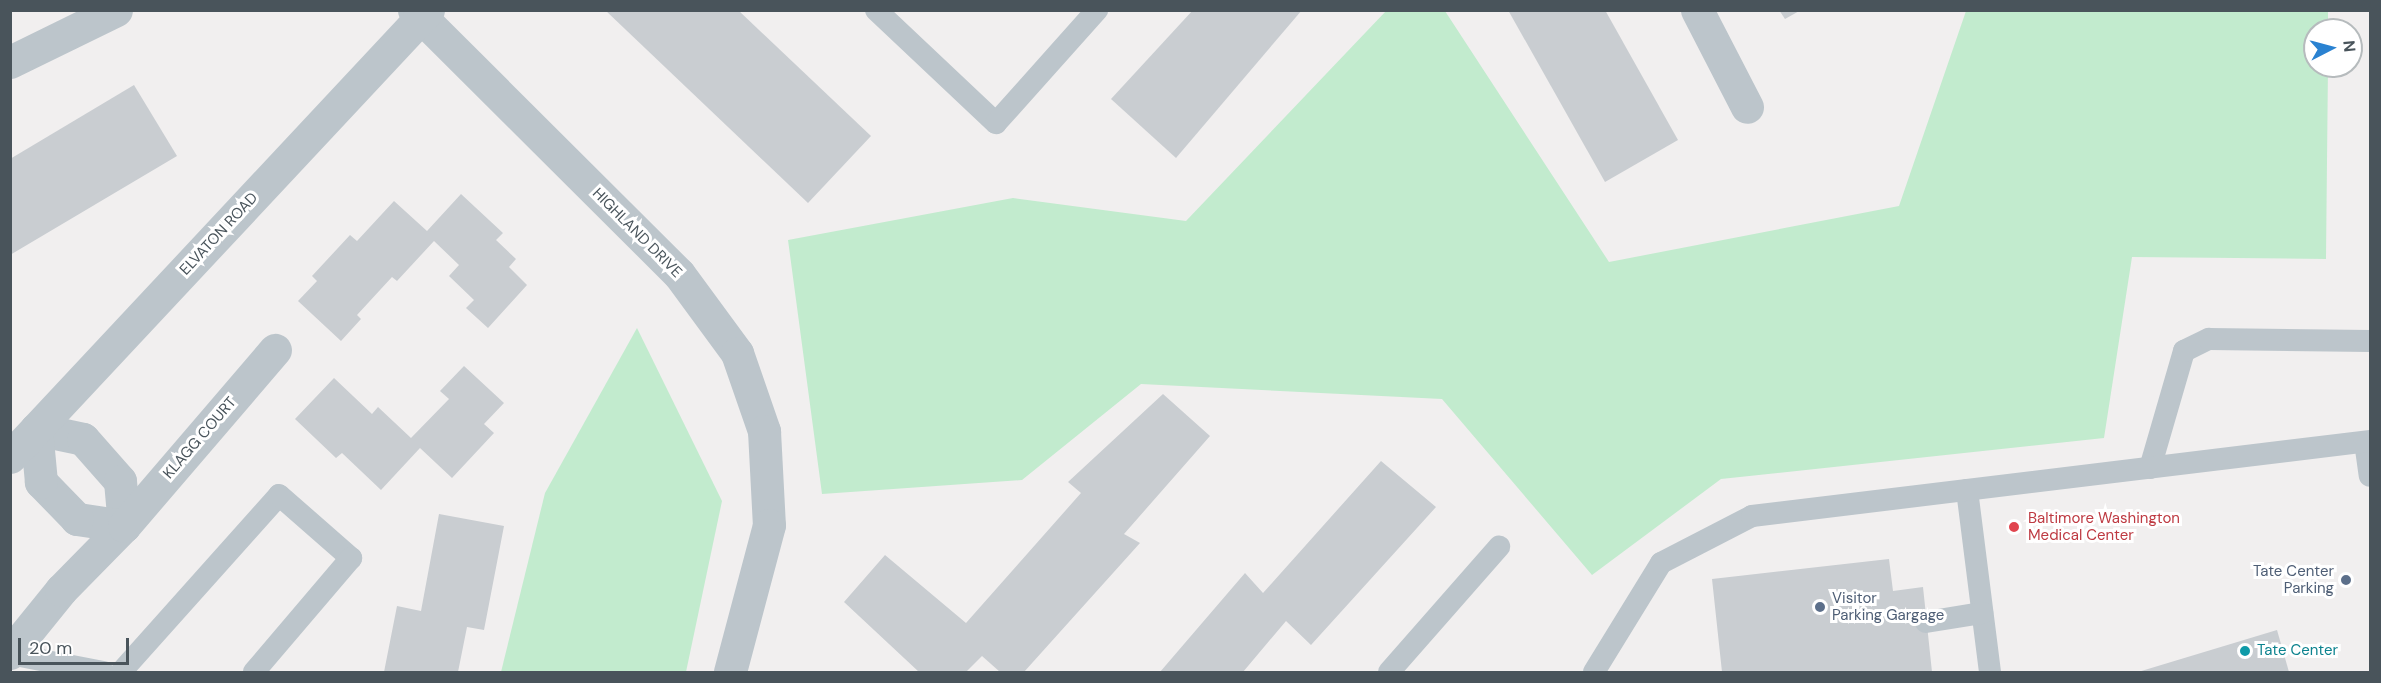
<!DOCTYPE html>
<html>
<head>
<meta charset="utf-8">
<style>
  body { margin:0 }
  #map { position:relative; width:2381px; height:683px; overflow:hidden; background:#f1efef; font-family:"DM Sans",sans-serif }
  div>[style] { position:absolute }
  .green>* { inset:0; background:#c2ebce }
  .building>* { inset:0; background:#c9cdd1 }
  .service>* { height:22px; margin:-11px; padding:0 11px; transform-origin:11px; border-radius:11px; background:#bcc5cb }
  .minor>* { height:33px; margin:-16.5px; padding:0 16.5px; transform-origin:16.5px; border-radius:16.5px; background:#bcc5cb }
  .tertiary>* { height:33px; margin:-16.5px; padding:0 16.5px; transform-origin:16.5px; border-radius:16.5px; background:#bcc5cb }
  .dots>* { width:16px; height:16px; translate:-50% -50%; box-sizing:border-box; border:3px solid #fff; border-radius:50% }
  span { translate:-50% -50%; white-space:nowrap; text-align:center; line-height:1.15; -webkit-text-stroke:6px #fff; paint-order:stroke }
  .street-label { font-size:15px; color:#49545b }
  .health-label { font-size:15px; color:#be3a42 }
  .left { translate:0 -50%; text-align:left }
  .service-label { font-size:15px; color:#4e5e75 }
  .right { translate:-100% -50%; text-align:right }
  .culture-label { font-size:15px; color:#0d838f }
  .frame { position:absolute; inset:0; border:12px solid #49545b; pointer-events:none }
  .north { position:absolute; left:2303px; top:18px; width:60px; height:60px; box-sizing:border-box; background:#fff; border:2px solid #b6bbbd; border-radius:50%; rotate:84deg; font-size:16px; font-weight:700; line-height:24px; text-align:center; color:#49545b }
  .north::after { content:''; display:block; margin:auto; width:21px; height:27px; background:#2a82d1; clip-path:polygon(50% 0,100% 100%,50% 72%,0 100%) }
  .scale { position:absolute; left:18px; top:638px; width:111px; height:27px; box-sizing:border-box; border:3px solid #49545b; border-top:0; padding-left:8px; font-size:18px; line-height:21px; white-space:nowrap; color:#49545b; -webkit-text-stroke:4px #fff; paint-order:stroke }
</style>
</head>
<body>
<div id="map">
  <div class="green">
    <i style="clip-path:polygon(1445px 11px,1609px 262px,1899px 206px,1966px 11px,2328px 11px,2328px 30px,2315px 30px,2315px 66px,2328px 66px,2326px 259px,2132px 257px,2104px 438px,1721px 479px,1592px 575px,1442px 399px,1141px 384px,1022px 480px,822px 494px,788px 240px,1013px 198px,1186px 221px,1386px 11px)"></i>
    <i style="clip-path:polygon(637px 328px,722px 501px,686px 672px,501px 672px,545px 493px)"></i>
  </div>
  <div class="building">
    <i style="clip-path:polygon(605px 10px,738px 10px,871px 136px,808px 203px)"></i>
    <i style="clip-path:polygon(1193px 10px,1302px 10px,1176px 158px,1111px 99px)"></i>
    <i style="clip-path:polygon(1508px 10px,1605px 10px,1678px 140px,1605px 182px)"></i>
    <i style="clip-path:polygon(1779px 10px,1801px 10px,1785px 19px)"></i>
    <i style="clip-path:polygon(134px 85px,177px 156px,10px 255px,10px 159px)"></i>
    <i style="clip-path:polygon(461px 194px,503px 233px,496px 240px,516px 259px,509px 267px,527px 285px,488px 328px,466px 308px,474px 300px,449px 276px,459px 265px,434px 241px,397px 281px,392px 277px,357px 315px,361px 319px,341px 341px,298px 301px,317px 281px,312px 276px,350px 235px,357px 241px,394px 201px,427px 231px)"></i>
    <i style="clip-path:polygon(464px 366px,504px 403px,484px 424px,494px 433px,452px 478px,420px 448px,381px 490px,342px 453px,336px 458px,295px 419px,334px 378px,372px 414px,378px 407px,411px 438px,449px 399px,440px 391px)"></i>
    <i style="clip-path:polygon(1163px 394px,1210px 436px,1124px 534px,1140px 543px,1024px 672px,1000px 672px,982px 656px,966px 672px,919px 672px,844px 602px,885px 555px,966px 623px,1081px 493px,1068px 482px)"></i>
    <i style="clip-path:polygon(1381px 461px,1436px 507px,1311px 645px,1286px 621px,1243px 672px,1160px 672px,1245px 573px,1263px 593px)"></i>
    <i style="clip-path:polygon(439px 514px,504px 526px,484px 630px,467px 627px,458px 672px,384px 672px,397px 606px,421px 611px)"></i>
    <i style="clip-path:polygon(1889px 559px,1893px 591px,1923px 587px,1932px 672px,1722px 672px,1712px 579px)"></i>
    <i style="clip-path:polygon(2277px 630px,2289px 672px,2138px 672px)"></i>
  </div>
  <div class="service">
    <i style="left:876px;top:10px;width:165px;rotate:43.3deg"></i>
    <i style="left:996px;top:123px;width:152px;rotate:-48.2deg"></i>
    <i style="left:2365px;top:442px;width:34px;rotate:82deg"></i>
    <i style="left:2150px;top:468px;width:122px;rotate:-73.8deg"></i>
    <i style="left:2184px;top:351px;width:28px;rotate:-26deg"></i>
    <i style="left:2209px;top:339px;width:161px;rotate:0.7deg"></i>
    <i style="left:1967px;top:490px;width:183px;rotate:82.8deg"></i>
    <i style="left:1926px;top:622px;width:57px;rotate:-9.1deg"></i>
    <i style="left:10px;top:654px;width:95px;rotate:11deg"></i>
    <i style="left:121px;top:672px;width:237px;rotate:-48.2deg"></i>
    <i style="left:279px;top:495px;width:96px;rotate:41.2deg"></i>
    <i style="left:351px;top:558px;width:150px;rotate:130.4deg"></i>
    <i style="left:1389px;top:672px;width:167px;rotate:-48.7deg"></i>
    <i style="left:1594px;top:672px;width:128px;rotate:-58.4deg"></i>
    <i style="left:1661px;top:563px;width:102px;rotate:-27.3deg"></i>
    <i style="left:1752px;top:516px;width:623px;rotate:-6.92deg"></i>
  </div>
  <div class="minor">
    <i style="left:414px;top:10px;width:374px;rotate:44.9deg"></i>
    <i style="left:679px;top:274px;width:98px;rotate:53.7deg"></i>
    <i style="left:737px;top:353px;width:83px;rotate:70.9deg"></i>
    <i style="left:764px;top:431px;width:94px;rotate:87deg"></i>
    <i style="left:769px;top:525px;width:152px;rotate:104.9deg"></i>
    <i style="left:1697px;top:10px;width:109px;rotate:62.7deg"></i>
    <i style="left:10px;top:62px;width:118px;rotate:-26.1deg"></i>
    <i style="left:36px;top:429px;width:48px;rotate:12deg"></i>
    <i style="left:83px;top:439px;width:56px;rotate:48.6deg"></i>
    <i style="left:120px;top:481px;width:45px;rotate:84.9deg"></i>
    <i style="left:124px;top:526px;width:48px;rotate:-171.5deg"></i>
    <i style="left:77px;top:519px;width:52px;rotate:-134.2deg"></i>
    <i style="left:41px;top:482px;width:53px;rotate:-95.4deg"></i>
    <i style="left:10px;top:653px;width:81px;rotate:-51deg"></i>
    <i style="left:61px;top:590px;width:90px;rotate:-45.5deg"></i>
    <i style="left:124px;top:526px;width:232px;rotate:-49.4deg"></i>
  </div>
  <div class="tertiary">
    <i style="left:10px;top:457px;width:612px;rotate:-46.92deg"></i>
  </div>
  <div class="dots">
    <i style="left:2014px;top:527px;background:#e0444e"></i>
    <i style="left:2346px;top:580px;background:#5c6f8a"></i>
    <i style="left:1820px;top:607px;background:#5c6f8a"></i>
    <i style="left:2245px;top:651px;background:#0f9aa8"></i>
  </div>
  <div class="street-label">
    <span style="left:637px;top:233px;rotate:45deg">HIGHLAND DRIVE</span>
    <span style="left:219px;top:234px;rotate:-47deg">ELVATON ROAD</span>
    <span style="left:200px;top:438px;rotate:-49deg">KLAGG COURT</span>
  </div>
  <div class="health-label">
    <span class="left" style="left:2028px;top:527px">Baltimore Washington<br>Medical Center</span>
  </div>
  <div class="service-label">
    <span class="right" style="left:2334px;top:580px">Tate Center<br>Parking</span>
    <span class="left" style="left:1832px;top:607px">Visitor<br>Parking Gargage</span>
  </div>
  <div class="culture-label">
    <span class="left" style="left:2257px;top:651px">Tate Center</span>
  </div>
  <div class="frame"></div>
  <div class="north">N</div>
  <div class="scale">20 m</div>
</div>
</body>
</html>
